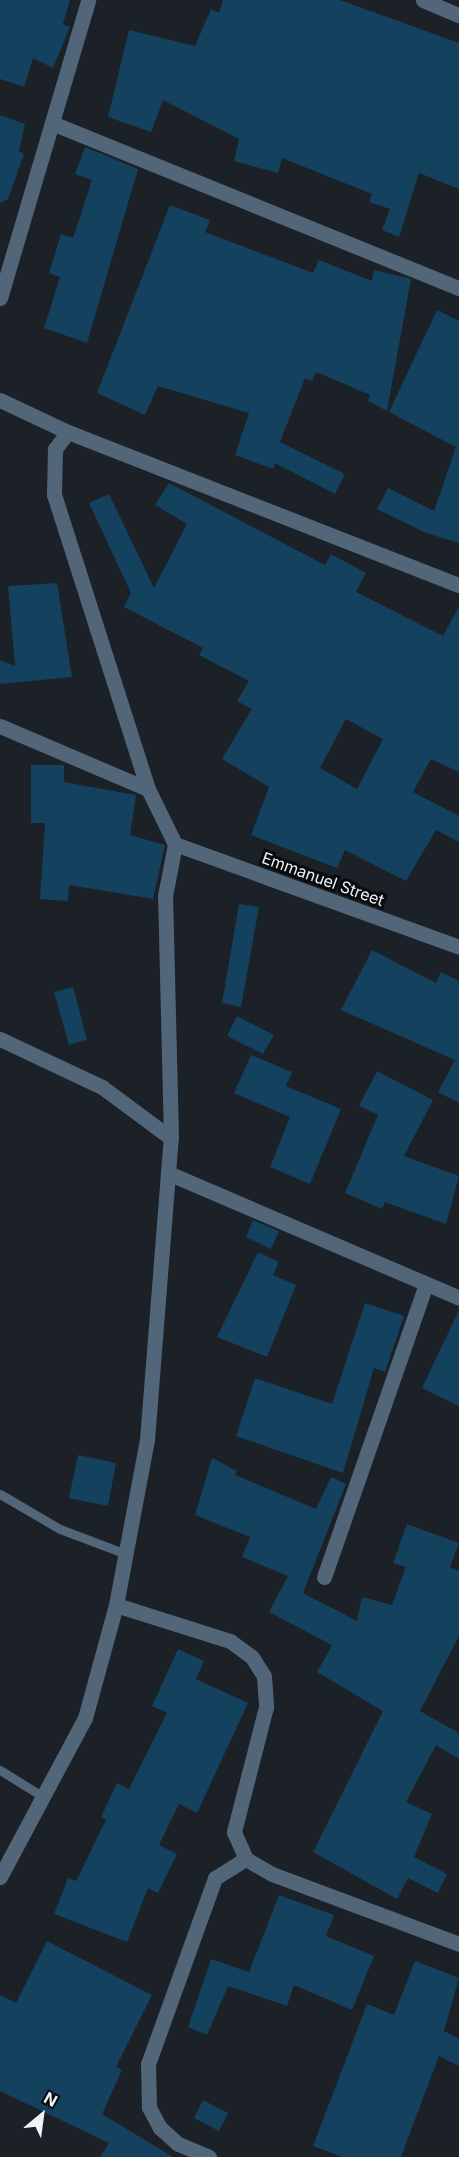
<!DOCTYPE html>
<html>
<head>
<meta charset="utf-8">
<style>
  body { margin:0 }
  #map { position:relative; width:459px; height:2157px; overflow:hidden; background:#1b2126; font-family:Inter,sans-serif }
  div>[style] { position:absolute }
  .building>* { inset:0; background:#14415e }
  .service>* { height:9px; margin:-4.5px; padding:0 4.5px; transform-origin:4.5px; border-radius:4.5px; background:#516779 }
  .minor>* { height:15px; margin:-7.5px; padding:0 7.5px; transform-origin:7.5px; border-radius:7.5px; background:#516779 }
  span { translate:-50% -50%; white-space:nowrap; text-align:center; line-height:1.15; -webkit-text-stroke:6px #080a0d; paint-order:stroke }
  .street-label { font-size:16px; color:#f0f4f8 }
  .north { position:absolute; left:12px; top:2085px; width:60px; height:60px; -webkit-text-stroke:4px #080a0d; paint-order:stroke; rotate:29deg; font-size:16px; font-weight:700; line-height:24px; text-align:center; color:#f0f4f8 }
  .north::after { content:''; display:block; margin:auto; width:21px; height:27px; background:#f0f4f8; clip-path:polygon(50% 0,100% 100%,50% 72%,0 100%) }
</style>
</head>
<body>
<div id="map">
  <div class="building">
    <i style="clip-path:polygon(0 0,70px 0,63px 24px,70px 27px,53px 68px,33px 58px,24px 87px,0 79px)"></i>
    <i style="clip-path:polygon(223px 0,340px 0,459px 43px,459px 189px,419px 173px,399px 237px,382px 230px,390px 209px,369px 202px,372px 194px,282px 158px,278px 173px,234px 161px,239px 139px,163px 100px,151px 132px,108px 117px,129px 30px,195px 46px,211px 9px,219px 13px)"></i>
    <i style="clip-path:polygon(0 115px,25px 124px,19px 151px,24px 154px,8px 199px,0 203px)"></i>
    <i style="clip-path:polygon(85px 147px,138px 169px,87px 343px,44px 328px,60px 277px,49px 273px,61px 234px,73px 238px,92px 180px,75px 174px)"></i>
    <i style="clip-path:polygon(170px 205px,210px 220px,205px 232px,313px 273px,319px 260px,372px 281px,374px 270px,411px 279px,387px 411px,368px 401px,370px 395px,316px 372px,312px 381px,305px 378px,280px 442px,345px 474px,335px 494px,275px 463px,273px 469px,235px 455px,249px 413px,158px 386px,145px 415px,97px 393px)"></i>
    <i style="clip-path:polygon(437px 310px,459px 321px,459px 543px,426px 533px,377px 509px,388px 488px,434px 511px,456px 447px,389px 412px)"></i>
    <i style="clip-path:polygon(evenodd,169px 483px,325px 565px,331px 554px,366px 573px,356px 592px,443px 636px,459px 606px,459px 772px,431px 759px,413px 792px,459px 816px,459px 842px,436px 830px,406px 881px,345px 850px,337px 868px,251px 835px,269px 787px,222px 759px,252px 709px,237px 701px,249px 681px,199px 655px,203px 648px,124px 607px,131px 593px,89px 503px,109px 494px,154px 588px,187px 524px,155px 505px,169px 483px,346px 719px,383px 739px,357px 789px,320px 768px,346px 719px)"></i>
    <i style="clip-path:polygon(57px 583px,72px 677px,0 684px,0 660px,15px 666px,8px 586px)"></i>
    <i style="clip-path:polygon(31px 765px,64px 765px,64px 782px,136px 795px,130px 835px,165px 845px,153px 899px,69px 885px,68px 901px,40px 899px,45px 823px,31px 823px)"></i>
    <i style="clip-path:polygon(239px 904px,259px 907px,241px 1007px,222px 1003px)"></i>
    <i style="clip-path:polygon(372px 950px,436px 983px,441px 972px,459px 981px,459px 1103px,438px 1092px,455px 1060px,341px 1010px)"></i>
    <i style="clip-path:polygon(73px 987px,87px 1040px,69px 1045px,54px 992px)"></i>
    <i style="clip-path:polygon(237px 1016px,274px 1035px,263px 1054px,227px 1036px)"></i>
    <i style="clip-path:polygon(251px 1055px,292px 1072px,286px 1086px,341px 1109px,310px 1184px,270px 1167px,290px 1117px,234px 1093px)"></i>
    <i style="clip-path:polygon(377px 1071px,433px 1100px,404px 1156px,459px 1176px,446px 1224px,385px 1202px,382px 1209px,345px 1193px,378px 1115px,359px 1106px)"></i>
    <i style="clip-path:polygon(253px 1220px,279px 1231px,271px 1249px,246px 1237px)"></i>
    <i style="clip-path:polygon(258px 1252px,279px 1262px,273px 1275px,296px 1285px,267px 1357px,217px 1337px)"></i>
    <i style="clip-path:polygon(365px 1303px,404px 1316px,385px 1372px,374px 1368px,343px 1473px,236px 1436px,255px 1378px,332px 1404px)"></i>
    <i style="clip-path:polygon(459px 1310px,459px 1406px,422px 1388px)"></i>
    <i style="clip-path:polygon(78px 1455px,116px 1463px,108px 1506px,69px 1498px)"></i>
    <i style="clip-path:polygon(212px 1458px,237px 1471px,235px 1475px,316px 1509px,331px 1477px,346px 1484px,303px 1593px,357px 1621px,362px 1597px,392px 1605px,406px 1567px,393px 1563px,407px 1524px,459px 1543px,450px 1567px,459px 1571px,459px 1636px,420px 1711px,459px 1733px,459px 1759px,436px 1745px,406px 1802px,432px 1814px,414px 1857px,447px 1874px,438px 1893px,408px 1878px,397px 1899px,313px 1852px,383px 1711px,317px 1672px,332px 1645px,269px 1612px,288px 1576px,242px 1557px,250px 1537px,195px 1515px)"></i>
    <i style="clip-path:polygon(178px 1649px,204px 1661px,196px 1679px,248px 1703px,197px 1813px,179px 1804px,159px 1845px,177px 1854px,158px 1893px,148px 1888px,127px 1942px,54px 1914px,68px 1878px,76px 1881px,106px 1820px,101px 1817px,117px 1783px,129px 1789px,167px 1713px,152px 1706px)"></i>
    <i style="clip-path:polygon(279px 1895px,334px 1915px,326px 1936px,374px 1956px,352px 2010px,294px 1985px,287px 2006px,228px 1986px,207px 2035px,188px 2027px,211px 1959px,249px 1972px)"></i>
    <i style="clip-path:polygon(47px 1941px,152px 1995px,116px 2067px,122px 2070px,102px 2114px,173px 2157px,100px 2157px,109px 2143px,0 2091px,0 1995px,16px 2003px)"></i>
    <i style="clip-path:polygon(415px 1961px,459px 1978px,444px 2031px,459px 2039px,459px 2066px,439px 2056px,401px 2157px,342px 2157px,313px 2146px,367px 2004px,394px 2015px)"></i>
    <i style="clip-path:polygon(203px 2100px,228px 2113px,219px 2131px,194px 2118px)"></i>
  </div>
  <div class="service">
    <i style="left:0;top:1494px;width:69px;rotate:30.3deg"></i>
    <i style="left:60px;top:1529px;width:71px;rotate:20.7deg"></i>
    <i style="left:0;top:1770px;width:53px;rotate:31.9deg"></i>
  </div>
  <div class="minor">
    <i style="left:423px;top:0;width:39px;rotate:23deg"></i>
    <i style="left:52px;top:123px;width:439px;rotate:22.1deg"></i>
    <i style="left:0;top:298px;width:311px;rotate:-73.5deg"></i>
    <i style="left:0;top:400px;width:75px;rotate:25.2deg"></i>
    <i style="left:68px;top:432px;width:420px;rotate:21.4deg"></i>
    <i style="left:0;top:726px;width:161px;rotate:23.1deg"></i>
    <i style="left:175px;top:844px;width:302px;rotate:19.9deg"></i>
    <i style="left:0;top:1039px;width:113px;rotate:25.2deg"></i>
    <i style="left:102px;top:1087px;width:86px;rotate:36.5deg"></i>
    <i style="left:168px;top:1173px;width:317px;rotate:23.2deg"></i>
    <i style="left:324px;top:1577px;width:310px;rotate:-70.8deg"></i>
    <i style="left:116px;top:1605px;width:120px;rotate:17.5deg"></i>
    <i style="left:230px;top:1641px;width:27px;rotate:36deg"></i>
    <i style="left:252px;top:1657px;width:22px;rotate:58deg"></i>
    <i style="left:264px;top:1676px;width:31px;rotate:86deg"></i>
    <i style="left:266px;top:1707px;width:129px;rotate:104.4deg"></i>
    <i style="left:234px;top:1832px;width:30px;rotate:66deg"></i>
    <i style="left:246px;top:1859px;width:30px;rotate:30deg"></i>
    <i style="left:272px;top:1874px;width:200px;rotate:20.5deg"></i>
    <i style="left:0;top:1877px;width:180px;rotate:-61.9deg"></i>
    <i style="left:85px;top:1718px;width:117px;rotate:-74.7deg"></i>
    <i style="left:116px;top:1605px;width:168px;rotate:-79.4deg"></i>
    <i style="left:147px;top:1440px;width:303px;rotate:-85.5deg"></i>
    <i style="left:171px;top:1138px;width:242px;rotate:-91.4deg"></i>
    <i style="left:165px;top:896px;width:53px;rotate:-79.1deg"></i>
    <i style="left:175px;top:844px;width:61px;rotate:-116.1deg"></i>
    <i style="left:148px;top:789px;width:309px;rotate:-107.7deg"></i>
    <i style="left:54px;top:495px;width:46px;rotate:-88.8deg"></i>
    <i style="left:55px;top:449px;width:21px;rotate:-53deg"></i>
    <i style="left:209px;top:2157px;width:34px;rotate:-157deg"></i>
    <i style="left:178px;top:2144px;width:24px;rotate:-138deg"></i>
    <i style="left:160px;top:2128px;width:24px;rotate:-118deg"></i>
    <i style="left:149px;top:2107px;width:43px;rotate:-91.3deg"></i>
    <i style="left:148px;top:2064px;width:198px;rotate:-70.2deg"></i>
    <i style="left:215px;top:1878px;width:36px;rotate:-32deg"></i>
  </div>
  <div class="street-label">
    <span style="left:323px;top:879px;rotate:20deg">Emmanuel Street</span>
  </div>
  <div class="north">N</div>
</div>
</body>
</html>
